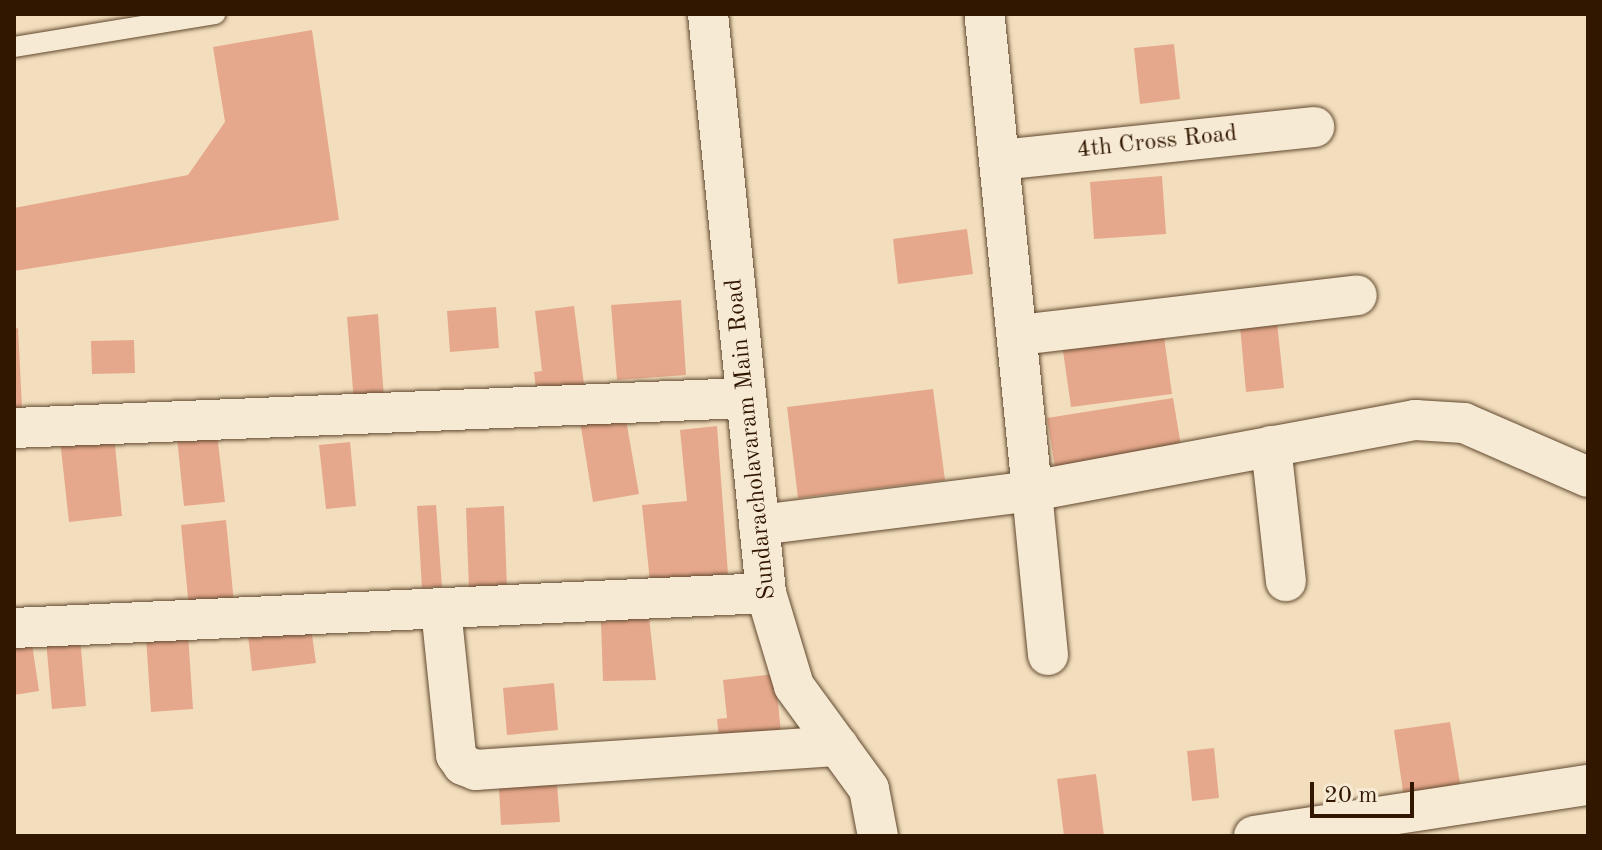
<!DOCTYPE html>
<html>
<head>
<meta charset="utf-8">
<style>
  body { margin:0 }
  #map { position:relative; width:1602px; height:850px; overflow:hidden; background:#f2debd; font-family:"Old Standard TT",serif }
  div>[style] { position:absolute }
  .building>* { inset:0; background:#e6a88c }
  .roads { filter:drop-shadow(0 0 2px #61492f) drop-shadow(0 0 2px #61492f) }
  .service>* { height:20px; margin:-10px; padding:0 10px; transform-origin:10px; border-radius:10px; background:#f7ead4 }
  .minor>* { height:40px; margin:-20px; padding:0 20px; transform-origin:20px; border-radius:20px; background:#f7ead4 }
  span { translate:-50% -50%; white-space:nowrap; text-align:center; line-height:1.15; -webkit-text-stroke:6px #f7ead4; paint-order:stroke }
  .street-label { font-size:24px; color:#311700 }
  .frame { position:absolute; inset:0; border:16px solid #311700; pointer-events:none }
  .scale { position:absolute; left:1310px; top:782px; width:104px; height:36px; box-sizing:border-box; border:4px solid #311700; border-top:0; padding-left:10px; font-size:24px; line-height:28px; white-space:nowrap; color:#311700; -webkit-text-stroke:6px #f7ead4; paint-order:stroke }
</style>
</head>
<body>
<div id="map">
  <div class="building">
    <i style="clip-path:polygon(312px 30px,339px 220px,14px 271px,14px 208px,188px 175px,225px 122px,213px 47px)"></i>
    <i style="clip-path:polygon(1174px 44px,1180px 99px,1140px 104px,1134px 48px)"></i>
    <i style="clip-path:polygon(1162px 176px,1166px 234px,1094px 239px,1090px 182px)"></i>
    <i style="clip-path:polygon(967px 229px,973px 274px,898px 284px,893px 239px)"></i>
    <i style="clip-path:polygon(681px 300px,686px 375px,617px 380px,611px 305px)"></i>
    <i style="clip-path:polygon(574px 306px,585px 392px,537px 398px,534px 372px,542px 371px,535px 311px)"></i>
    <i style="clip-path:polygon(496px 307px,499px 348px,450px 352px,447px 311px)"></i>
    <i style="clip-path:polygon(378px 314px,384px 399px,354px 402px,347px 317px)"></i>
    <i style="clip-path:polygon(1277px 322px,1284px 388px,1246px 392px,1240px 326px)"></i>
    <i style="clip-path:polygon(18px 328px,22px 408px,14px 408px,14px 329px)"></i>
    <i style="clip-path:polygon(1163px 330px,1172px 394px,1071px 407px,1062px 344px)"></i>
    <i style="clip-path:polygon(134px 340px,135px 373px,92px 374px,91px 341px)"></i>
    <i style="clip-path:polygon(933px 389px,945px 480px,798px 498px,787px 407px)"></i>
    <i style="clip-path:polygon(1173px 398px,1182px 452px,1056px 473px,1047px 418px)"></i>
    <i style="clip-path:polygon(625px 414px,639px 494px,593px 502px,580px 421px)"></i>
    <i style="clip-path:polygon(717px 426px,728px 574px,650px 582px,642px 505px,687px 501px,680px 430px)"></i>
    <i style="clip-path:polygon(217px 434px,225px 502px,184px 506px,177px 438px)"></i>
    <i style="clip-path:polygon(114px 435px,122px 516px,69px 522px,60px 440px)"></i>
    <i style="clip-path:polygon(350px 442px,356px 506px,326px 509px,319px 445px)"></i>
    <i style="clip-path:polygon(436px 505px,442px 587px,422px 588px,417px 506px)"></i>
    <i style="clip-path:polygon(504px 506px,507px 588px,469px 590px,466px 508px)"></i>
    <i style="clip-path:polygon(226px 520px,234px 603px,189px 608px,181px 525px)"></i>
    <i style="clip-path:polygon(649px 617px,656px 680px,603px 681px,601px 622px)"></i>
    <i style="clip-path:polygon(311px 628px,316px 663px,252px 671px,248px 635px)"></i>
    <i style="clip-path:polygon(188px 634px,193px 709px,151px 712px,146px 637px)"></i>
    <i style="clip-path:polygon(31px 637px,39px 691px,14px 695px,14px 639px)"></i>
    <i style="clip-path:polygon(80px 637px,86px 706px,52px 709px,46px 640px)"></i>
    <i style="clip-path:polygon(775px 674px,782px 742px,720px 748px,717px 719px,727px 718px,723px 680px)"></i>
    <i style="clip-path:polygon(554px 683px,558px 730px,507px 735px,503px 688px)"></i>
    <i style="clip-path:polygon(1450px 722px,1461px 789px,1404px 798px,1394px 730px)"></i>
    <i style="clip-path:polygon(1214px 748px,1219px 798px,1192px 801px,1187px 751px)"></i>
    <i style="clip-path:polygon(1096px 774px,1104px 836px,1064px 836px,1057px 779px)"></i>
    <i style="clip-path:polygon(557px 784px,560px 822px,501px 825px,499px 788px)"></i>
  </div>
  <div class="roads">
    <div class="service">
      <i style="left:14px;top:47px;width:204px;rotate:-9.3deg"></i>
    </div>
    <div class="minor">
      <i style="left:708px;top:14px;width:582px;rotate:84.28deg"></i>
      <i style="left:766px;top:593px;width:97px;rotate:73.2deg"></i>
      <i style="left:794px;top:686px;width:127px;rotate:53.9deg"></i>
      <i style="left:869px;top:789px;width:48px;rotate:79.2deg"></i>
      <i style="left:1000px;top:160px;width:316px;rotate:-6deg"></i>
      <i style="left:1019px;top:335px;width:340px;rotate:-6.7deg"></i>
      <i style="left:14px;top:428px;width:733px;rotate:-2.35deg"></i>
      <i style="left:1271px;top:446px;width:136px;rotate:83.7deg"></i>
      <i style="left:759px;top:525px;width:275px;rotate:-7.1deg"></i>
      <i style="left:1032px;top:491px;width:479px;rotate:-95.7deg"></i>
      <i style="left:441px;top:609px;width:147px;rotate:84.1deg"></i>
      <i style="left:456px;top:755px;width:12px;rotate:55deg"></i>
      <i style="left:463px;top:765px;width:14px;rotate:21deg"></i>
      <i style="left:476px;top:770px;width:363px;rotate:-3.8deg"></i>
      <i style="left:14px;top:628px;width:753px;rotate:-2.66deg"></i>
      <i style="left:1048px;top:655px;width:165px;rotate:-95.6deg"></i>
      <i style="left:1032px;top:491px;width:390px;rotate:-10.5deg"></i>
      <i style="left:1415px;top:420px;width:49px;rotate:3.5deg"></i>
      <i style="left:1464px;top:423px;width:135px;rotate:23.5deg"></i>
      <i style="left:1254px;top:836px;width:338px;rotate:-8.7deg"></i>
    </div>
  </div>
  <div class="street-label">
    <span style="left:1157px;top:143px;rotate:-6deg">4th Cross Road</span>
    <span style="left:752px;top:439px;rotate:-96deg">Sundaracholavaram Main Road</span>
  </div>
  <div class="frame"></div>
  <div class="scale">20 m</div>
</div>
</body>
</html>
